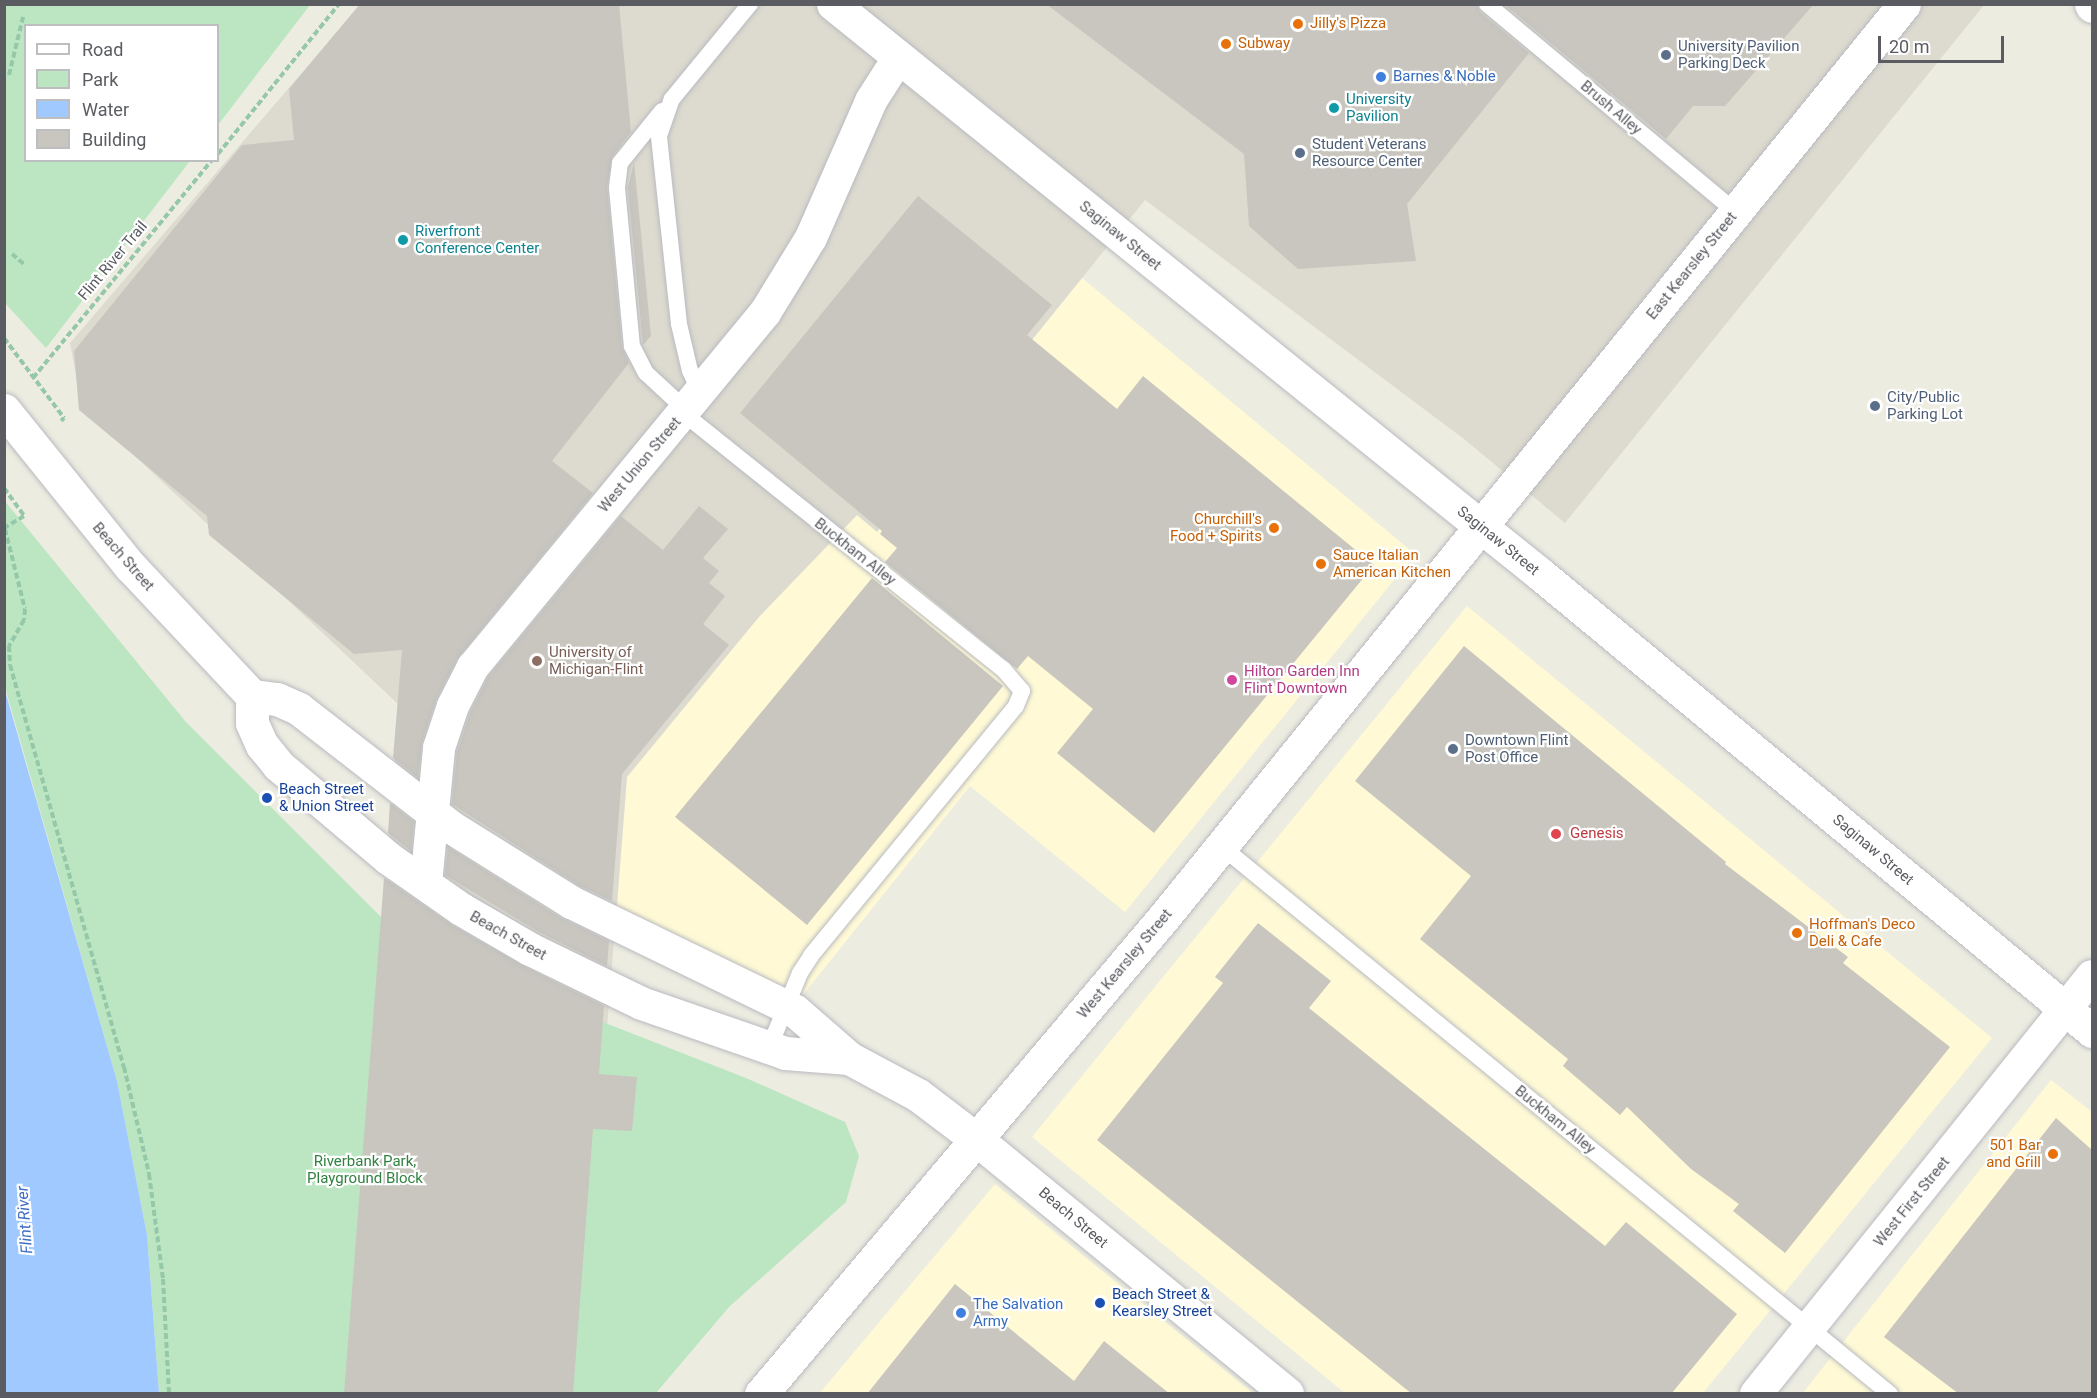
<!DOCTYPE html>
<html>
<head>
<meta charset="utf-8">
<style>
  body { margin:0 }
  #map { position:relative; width:2097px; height:1398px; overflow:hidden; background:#edece1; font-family:Roboto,sans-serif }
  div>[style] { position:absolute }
  .commercial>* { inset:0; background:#fffad5 }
  .education>* { inset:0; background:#dddbcf }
  .green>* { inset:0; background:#bce6c2 }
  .water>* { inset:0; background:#9fc9ff }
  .building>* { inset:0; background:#c8c6be }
  .path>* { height:4px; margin-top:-2px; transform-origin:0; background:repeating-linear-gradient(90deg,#95c7a9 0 6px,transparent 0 9px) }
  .roads { filter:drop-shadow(0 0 2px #b9bac0) drop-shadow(0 0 2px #b9bac0) }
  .lane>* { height:16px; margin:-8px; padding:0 8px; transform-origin:8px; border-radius:8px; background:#fff }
  .street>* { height:32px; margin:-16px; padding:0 16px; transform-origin:16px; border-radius:16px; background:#fff }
  .secondary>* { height:33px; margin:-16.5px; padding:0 16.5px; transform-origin:16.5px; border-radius:16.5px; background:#fff }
  .dots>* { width:16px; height:16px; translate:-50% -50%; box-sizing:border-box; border:3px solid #fff; border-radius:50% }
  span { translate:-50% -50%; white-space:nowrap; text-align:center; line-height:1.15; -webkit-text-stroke:4.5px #fff; paint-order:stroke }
  .food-label { font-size:15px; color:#c56008 }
  .left { translate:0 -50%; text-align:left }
  .right { translate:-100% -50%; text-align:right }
  .service-label { font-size:15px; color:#4e5e75 }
  .shop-label { font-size:15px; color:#366cbe }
  .culture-label { font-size:15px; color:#0d838f }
  .street-label { font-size:15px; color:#5a5c62 }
  .education-label { font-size:15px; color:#785e54 }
  .hotel-label { font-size:15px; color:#b23c85 }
  .transit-label { font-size:15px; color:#164399 }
  .health-label { font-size:15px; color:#be3a42 }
  .park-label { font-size:15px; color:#318240 }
  .water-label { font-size:16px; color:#3f6fc5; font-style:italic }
  .frame { position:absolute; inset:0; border:6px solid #5a5c62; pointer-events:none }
  .legend { position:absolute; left:24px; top:24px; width:195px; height:138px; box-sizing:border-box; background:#fff; border:2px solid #bdbec0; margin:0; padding:8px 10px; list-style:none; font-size:18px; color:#5a5c62 }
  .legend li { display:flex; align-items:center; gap:12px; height:30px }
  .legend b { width:30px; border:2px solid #bdbec0 }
  .scale { position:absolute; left:1878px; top:36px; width:126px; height:27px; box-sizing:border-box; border:3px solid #5a5c62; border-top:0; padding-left:8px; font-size:18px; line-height:21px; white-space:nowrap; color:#5a5c62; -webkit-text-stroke:4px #fff; paint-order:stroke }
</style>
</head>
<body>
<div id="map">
  <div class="commercial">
    <i style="clip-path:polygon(1082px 278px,1415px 554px,1125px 912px,970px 786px,802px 996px,617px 909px,627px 777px,758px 618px,857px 515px,877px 531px)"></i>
    <i style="clip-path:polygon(1467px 606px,1992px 1038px,1703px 1393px,1345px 1393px,1032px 1137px)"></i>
    <i style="clip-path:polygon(2051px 1080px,2092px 1112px,2092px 1393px,1802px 1394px)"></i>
    <i style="clip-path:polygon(995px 1184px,1253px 1393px,819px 1394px)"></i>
  </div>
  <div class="education">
    <i style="clip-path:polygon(360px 5px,1984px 5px,1565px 523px,1464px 439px,1145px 200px,877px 532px,857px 515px,758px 618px,627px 777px,578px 1393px,349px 1393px,399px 705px,82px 406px,70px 343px)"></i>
  </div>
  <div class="green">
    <i style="clip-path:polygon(5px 4px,310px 5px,218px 125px,218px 26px,26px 26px,26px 160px,190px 161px,46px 348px,5px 303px)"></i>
    <i style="clip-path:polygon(4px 500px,186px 722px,411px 947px,746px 1078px,845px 1122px,859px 1156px,846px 1202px,729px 1307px,656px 1393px,159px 1393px,147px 1235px,117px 1081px,5px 687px)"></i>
  </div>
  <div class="water">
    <i style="clip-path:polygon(4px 687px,117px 1081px,147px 1235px,159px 1393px,5px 1393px)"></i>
  </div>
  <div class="building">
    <i style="clip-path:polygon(360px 4px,619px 4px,631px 132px,612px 157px,607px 187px,622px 347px,629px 363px,552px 461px,593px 493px,457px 659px,437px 698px,422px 742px,418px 778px,393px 758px,402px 650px,354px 654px,209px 535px,207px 516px,79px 410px,74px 351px,242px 145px,294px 140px,289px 89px)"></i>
    <i style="clip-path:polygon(1046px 4px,1477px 4px,1480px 12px,1529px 53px,1407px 204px,1416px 261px,1298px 269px,1249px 226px,1244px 154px)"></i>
    <i style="clip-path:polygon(1504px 4px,1814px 4px,1725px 106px,1693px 106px,1666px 139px)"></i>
    <i style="clip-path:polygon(634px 162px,651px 336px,643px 345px,628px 188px)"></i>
    <i style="clip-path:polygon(918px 196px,1052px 305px,1027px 335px,1117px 409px,1143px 376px,1374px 565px,1154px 833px,1057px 753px,1093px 709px,1028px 656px,1017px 669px,885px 562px,897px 548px,880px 534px,882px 531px,740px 413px)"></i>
    <i style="clip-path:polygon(699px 506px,728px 529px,703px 558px,719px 571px,709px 583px,725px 596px,703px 624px,729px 645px,622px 774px,612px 901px,580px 886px,452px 804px,457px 752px,470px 713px,488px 677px,621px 516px,663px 550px)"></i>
    <i style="clip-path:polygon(872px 578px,1003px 686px,807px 925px,675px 817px)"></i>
    <i style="clip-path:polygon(1464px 646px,1726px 862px,1725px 864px,1848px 957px,1843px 963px,1950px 1047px,1785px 1253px,1733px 1211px,1739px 1204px,1691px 1169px,1627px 1107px,1620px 1115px,1563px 1066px,1568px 1059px,1420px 939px,1471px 876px,1355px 781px)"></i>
    <i style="clip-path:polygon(390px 803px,414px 822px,411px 851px,388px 833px)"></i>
    <i style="clip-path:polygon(448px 847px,561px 918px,609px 941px,607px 966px,539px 932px,445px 875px)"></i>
    <i style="clip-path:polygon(384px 878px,452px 925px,521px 965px,604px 1006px,599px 1074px,637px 1077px,632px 1131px,593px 1129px,573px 1394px,344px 1394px)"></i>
    <i style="clip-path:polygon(1258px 923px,1331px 981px,1309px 1008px,1605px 1246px,1626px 1222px,1737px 1314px,1671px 1394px,1412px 1394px,1097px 1140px,1223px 983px,1215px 977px)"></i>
    <i style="clip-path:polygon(2056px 1118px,2092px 1150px,2092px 1394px,1959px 1394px,1884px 1337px)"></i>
    <i style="clip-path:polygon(955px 1284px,1074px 1381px,1104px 1341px,1170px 1394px,867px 1394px)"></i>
  </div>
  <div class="path">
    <i style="left:9px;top:75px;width:60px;rotate:-76.4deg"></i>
    <i style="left:218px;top:154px;width:193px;rotate:-51.1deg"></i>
    <i style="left:12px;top:254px;width:17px;rotate:40deg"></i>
    <i style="left:4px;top:338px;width:100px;rotate:53.1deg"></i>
    <i style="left:64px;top:418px;width:4px;rotate:135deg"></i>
    <i style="left:33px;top:378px;width:282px;rotate:-50.6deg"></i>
    <i style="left:4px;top:488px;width:34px;rotate:54deg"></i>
    <i style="left:24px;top:516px;width:23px;rotate:149deg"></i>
    <i style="left:5px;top:529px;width:82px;rotate:76deg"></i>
    <i style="left:25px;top:609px;width:11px;rotate:95deg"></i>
    <i style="left:24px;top:620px;width:30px;rotate:120deg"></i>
    <i style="left:9px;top:646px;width:19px;rotate:87deg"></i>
    <i style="left:10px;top:665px;width:418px;rotate:74.2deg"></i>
    <i style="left:124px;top:1067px;width:110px;rotate:76.8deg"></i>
    <i style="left:149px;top:1174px;width:106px;rotate:82.4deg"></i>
    <i style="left:163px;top:1279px;width:115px;rotate:87deg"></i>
  </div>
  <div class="roads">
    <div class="lane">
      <i style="left:1487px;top:4px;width:324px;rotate:39.9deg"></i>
      <i style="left:662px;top:111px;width:67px;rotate:128.9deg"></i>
      <i style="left:620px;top:163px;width:25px;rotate:97deg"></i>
      <i style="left:617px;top:188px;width:159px;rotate:84.6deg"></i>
      <i style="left:632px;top:346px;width:30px;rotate:63deg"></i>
      <i style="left:646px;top:373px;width:54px;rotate:42.8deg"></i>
      <i style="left:700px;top:393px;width:24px;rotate:-114deg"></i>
      <i style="left:690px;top:371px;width:48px;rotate:-103.2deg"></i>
      <i style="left:679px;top:324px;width:189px;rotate:-96.1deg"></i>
      <i style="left:659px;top:136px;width:39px;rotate:-71deg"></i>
      <i style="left:672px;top:99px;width:123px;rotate:-50.6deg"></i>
      <i style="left:683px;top:413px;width:410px;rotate:38.7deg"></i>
      <i style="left:1003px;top:669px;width:29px;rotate:49deg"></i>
      <i style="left:1022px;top:691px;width:16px;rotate:112deg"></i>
      <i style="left:1016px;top:706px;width:323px;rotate:129.4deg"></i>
      <i style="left:811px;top:956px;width:20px;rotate:123deg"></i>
      <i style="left:800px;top:973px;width:81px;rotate:112.5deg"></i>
      <i style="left:1221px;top:846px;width:865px;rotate:39.32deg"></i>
    </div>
    <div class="street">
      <i style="left:426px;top:884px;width:137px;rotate:-84.5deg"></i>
      <i style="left:439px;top:748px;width:44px;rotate:-71.6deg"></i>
      <i style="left:453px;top:706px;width:44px;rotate:-62.9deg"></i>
      <i style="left:473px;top:667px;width:459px;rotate:-50.5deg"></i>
      <i style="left:765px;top:313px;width:88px;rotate:-58.5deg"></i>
      <i style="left:811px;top:238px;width:150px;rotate:-66.3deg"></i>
      <i style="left:871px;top:101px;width:52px;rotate:-57.5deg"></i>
      <i style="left:1756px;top:1394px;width:536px;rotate:-51.21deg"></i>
    </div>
    <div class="secondary">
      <i style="left:833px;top:4px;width:908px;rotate:38.88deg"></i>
      <i style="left:1540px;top:574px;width:717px;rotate:39.62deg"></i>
      <i style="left:2091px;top:4px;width:2px;rotate:63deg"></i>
      <i style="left:4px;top:410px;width:201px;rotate:51.1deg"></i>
      <i style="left:130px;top:566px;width:178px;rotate:46.8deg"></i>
      <i style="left:252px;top:696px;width:25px;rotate:7deg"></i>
      <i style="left:277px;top:699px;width:24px;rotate:24deg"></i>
      <i style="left:299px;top:709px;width:192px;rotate:37.8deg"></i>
      <i style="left:451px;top:827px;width:142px;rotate:32deg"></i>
      <i style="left:571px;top:902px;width:249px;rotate:25.9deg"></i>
      <i style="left:795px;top:1011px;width:72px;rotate:41deg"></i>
      <i style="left:849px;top:1058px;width:78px;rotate:28.2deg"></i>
      <i style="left:918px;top:1095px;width:73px;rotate:37.2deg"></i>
      <i style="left:976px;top:1139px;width:402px;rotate:39.3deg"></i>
      <i style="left:252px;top:696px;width:27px;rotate:90deg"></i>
      <i style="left:252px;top:723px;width:24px;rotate:66deg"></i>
      <i style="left:262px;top:745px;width:26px;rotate:51deg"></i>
      <i style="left:278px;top:765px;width:144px;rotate:40.2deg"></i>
      <i style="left:388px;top:858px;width:89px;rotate:34.9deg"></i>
      <i style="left:461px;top:909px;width:80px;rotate:30.1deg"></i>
      <i style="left:530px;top:949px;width:123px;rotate:25.9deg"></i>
      <i style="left:641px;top:1003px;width:152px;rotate:19.1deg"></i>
      <i style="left:785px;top:1053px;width:64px;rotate:4.5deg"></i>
      <i style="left:761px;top:1394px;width:624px;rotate:-49.81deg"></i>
      <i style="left:1164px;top:917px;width:1175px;rotate:-50.97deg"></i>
    </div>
  </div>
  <div class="dots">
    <i style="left:1298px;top:24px;background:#e8710a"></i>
    <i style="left:1226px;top:44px;background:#e8710a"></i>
    <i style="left:1666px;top:55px;background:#5c6f8a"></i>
    <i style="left:1381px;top:77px;background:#3f7fe0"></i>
    <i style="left:1334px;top:108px;background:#0f9aa8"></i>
    <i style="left:1300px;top:153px;background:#5c6f8a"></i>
    <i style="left:403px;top:240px;background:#0f9aa8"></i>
    <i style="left:1875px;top:406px;background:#5c6f8a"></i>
    <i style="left:1274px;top:528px;background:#e8710a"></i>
    <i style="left:1321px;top:564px;background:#e8710a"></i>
    <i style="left:537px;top:661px;background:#8d6e63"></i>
    <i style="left:1232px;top:680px;background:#d1479c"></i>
    <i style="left:1453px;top:749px;background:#5c6f8a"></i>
    <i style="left:267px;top:798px;background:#1a4fb4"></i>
    <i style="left:1556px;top:834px;background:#e0444e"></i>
    <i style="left:1797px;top:933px;background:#e8710a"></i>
    <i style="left:2053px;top:1154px;background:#e8710a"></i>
    <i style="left:1100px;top:1303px;background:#1a4fb4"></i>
    <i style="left:961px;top:1313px;background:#3f7fe0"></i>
  </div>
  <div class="food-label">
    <span class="left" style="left:1310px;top:24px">Jilly's Pizza</span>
    <span class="left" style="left:1238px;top:44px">Subway</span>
    <span class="right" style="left:1262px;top:528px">Churchill's<br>Food + Spirits</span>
    <span class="left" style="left:1333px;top:564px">Sauce Italian<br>American Kitchen</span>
    <span class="left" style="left:1809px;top:933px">Hoffman's Deco<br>Deli &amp; Cafe</span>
    <span class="right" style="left:2041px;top:1154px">501 Bar<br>and Grill</span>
  </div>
  <div class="service-label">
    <span class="left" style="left:1678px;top:55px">University Pavilion<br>Parking Deck</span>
    <span class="left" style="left:1312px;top:153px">Student Veterans<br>Resource Center</span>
    <span class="left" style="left:1887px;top:406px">City/Public<br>Parking Lot</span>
    <span class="left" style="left:1465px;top:749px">Downtown Flint<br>Post Office</span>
  </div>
  <div class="shop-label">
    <span class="left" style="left:1393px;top:77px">Barnes &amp; Noble</span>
    <span class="left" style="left:973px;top:1313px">The Salvation<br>Army</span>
  </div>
  <div class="culture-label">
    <span class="left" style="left:1346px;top:108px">University<br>Pavilion</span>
    <span class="left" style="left:415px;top:240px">Riverfront<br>Conference Center</span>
  </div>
  <div class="street-label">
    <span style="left:1611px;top:108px;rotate:40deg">Brush Alley</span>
    <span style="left:1120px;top:236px;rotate:39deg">Saginaw Street</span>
    <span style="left:113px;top:261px;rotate:-50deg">Flint River Trail</span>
    <span style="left:1692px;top:266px;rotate:-51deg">East Kearsley Street</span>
    <span style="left:640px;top:465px;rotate:-50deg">West Union Street</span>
    <span style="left:1498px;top:541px;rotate:39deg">Saginaw Street</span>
    <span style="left:855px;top:552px;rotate:38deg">Buckham Alley</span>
    <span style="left:123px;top:557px;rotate:49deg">Beach Street</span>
    <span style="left:1873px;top:850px;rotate:40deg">Saginaw Street</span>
    <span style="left:508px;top:936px;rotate:29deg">Beach Street</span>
    <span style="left:1125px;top:964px;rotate:-50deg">West Kearsley Street</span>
    <span style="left:1555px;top:1120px;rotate:39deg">Buckham Alley</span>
    <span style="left:1912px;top:1202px;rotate:-51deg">West First Street</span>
    <span style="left:1073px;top:1218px;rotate:40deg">Beach Street</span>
  </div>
  <div class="education-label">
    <span class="left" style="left:549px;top:661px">University of<br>Michigan-Flint</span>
  </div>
  <div class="hotel-label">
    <span class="left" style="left:1244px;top:680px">Hilton Garden Inn<br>Flint Downtown</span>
  </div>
  <div class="transit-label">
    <span class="left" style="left:279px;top:798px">Beach Street<br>&amp; Union Street</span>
    <span class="left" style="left:1112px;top:1303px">Beach Street &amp;<br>Kearsley Street</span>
  </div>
  <div class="health-label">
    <span class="left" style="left:1570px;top:834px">Genesis</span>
  </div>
  <div class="park-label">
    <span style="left:365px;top:1170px">Riverbank Park,<br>Playground Block</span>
  </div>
  <div class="water-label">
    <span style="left:25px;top:1220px;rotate:-94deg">Flint River</span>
  </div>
  <div class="frame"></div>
  <ul class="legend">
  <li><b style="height:8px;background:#fff"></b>Road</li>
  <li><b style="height:16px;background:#bce6c2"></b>Park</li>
  <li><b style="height:16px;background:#9fc9ff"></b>Water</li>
  <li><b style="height:16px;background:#c8c6be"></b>Building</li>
  </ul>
  <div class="scale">20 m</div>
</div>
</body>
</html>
